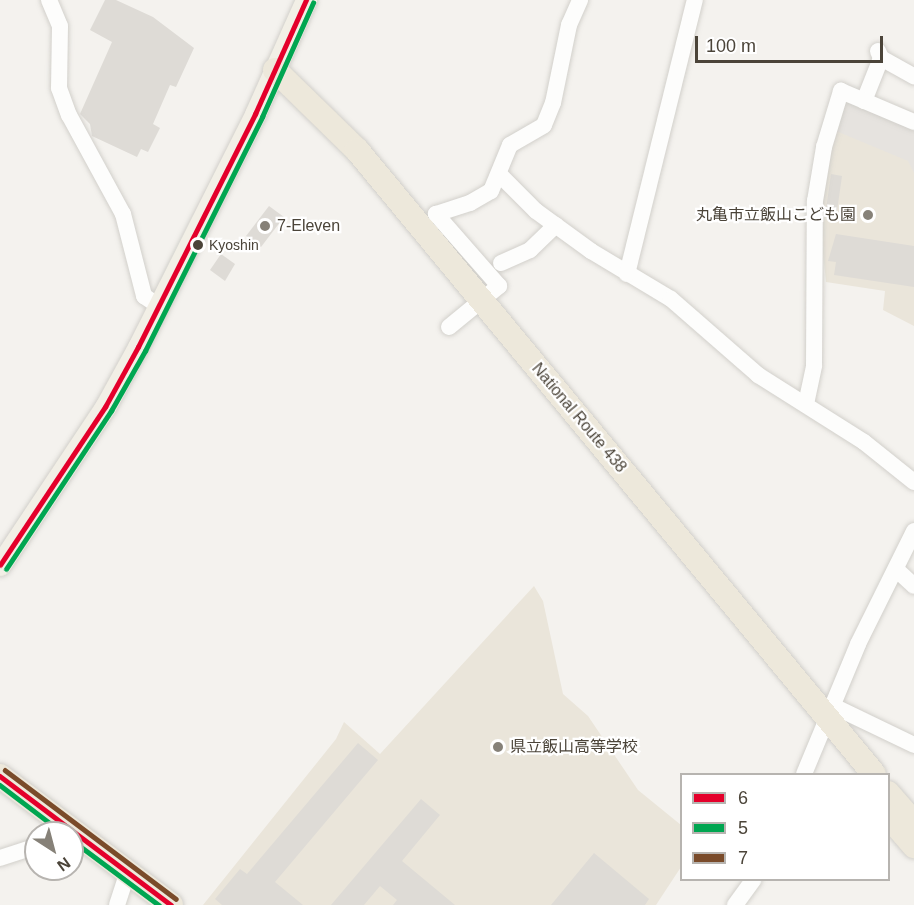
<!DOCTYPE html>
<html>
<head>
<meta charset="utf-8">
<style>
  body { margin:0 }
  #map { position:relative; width:914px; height:905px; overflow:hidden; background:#f4f2ee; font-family:Helvetica,"Noto Sans JP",sans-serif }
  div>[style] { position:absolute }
  .education>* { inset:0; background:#eae5da }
  .parking>* { inset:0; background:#e6e3df }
  .building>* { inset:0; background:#dedbd6 }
  .roads { filter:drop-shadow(0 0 2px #d2d0cb) drop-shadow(0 0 2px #d2d0cb) }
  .minor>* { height:16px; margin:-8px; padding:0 8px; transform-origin:8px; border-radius:8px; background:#fdfdfc }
  .major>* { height:21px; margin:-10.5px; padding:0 10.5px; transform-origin:10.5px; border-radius:10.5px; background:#f2efe6 }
  .highway>* { height:24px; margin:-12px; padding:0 12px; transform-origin:12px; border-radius:12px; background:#ede8db }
  .bus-1>* { height:4.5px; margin:-2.25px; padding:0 2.25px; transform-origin:2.25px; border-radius:2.25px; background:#e4002b }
  .bus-2>* { height:4.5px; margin:-2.25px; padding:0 2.25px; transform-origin:2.25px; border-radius:2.25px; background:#00a651 }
  .bus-3>* { height:4.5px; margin:-2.25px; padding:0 2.25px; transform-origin:2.25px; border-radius:2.25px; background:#7a4b2a }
  .dots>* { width:16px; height:16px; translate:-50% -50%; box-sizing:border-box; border:3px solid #fff; border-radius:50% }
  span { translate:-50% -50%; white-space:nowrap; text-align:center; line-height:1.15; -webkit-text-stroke:4.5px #fff; paint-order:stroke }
  .bus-label { font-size:14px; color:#4b4439 }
  .left { translate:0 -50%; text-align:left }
  .poi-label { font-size:16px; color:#4b4439 }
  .right { translate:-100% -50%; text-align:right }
  .street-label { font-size:16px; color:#4b4439 }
  .legend { position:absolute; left:680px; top:773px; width:210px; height:108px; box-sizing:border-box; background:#fff; border:2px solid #b7b4b0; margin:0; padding:8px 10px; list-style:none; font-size:18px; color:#4b4439 }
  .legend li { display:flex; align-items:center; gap:12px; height:30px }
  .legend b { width:30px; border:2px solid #b7b4b0 }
  .north { position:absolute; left:24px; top:821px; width:60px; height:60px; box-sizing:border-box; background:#fff; border:2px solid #b7b4b0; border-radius:50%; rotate:144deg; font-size:16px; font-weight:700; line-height:24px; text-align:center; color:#4b4439 }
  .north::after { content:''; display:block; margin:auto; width:21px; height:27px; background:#868178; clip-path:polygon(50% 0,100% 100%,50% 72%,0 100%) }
  .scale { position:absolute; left:695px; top:36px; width:188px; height:27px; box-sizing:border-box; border:3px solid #4b4439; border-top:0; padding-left:8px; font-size:18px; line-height:21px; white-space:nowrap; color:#4b4439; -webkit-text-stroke:4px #fff; paint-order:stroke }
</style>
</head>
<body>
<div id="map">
  <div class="education">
    <i style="clip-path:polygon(843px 105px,914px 128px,914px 326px,883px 310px,885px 291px,826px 282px,821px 233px,824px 176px)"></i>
    <i style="clip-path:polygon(534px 586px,543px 601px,563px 694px,588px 716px,638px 790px,681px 825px,681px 867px,656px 905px,203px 905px,336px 739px,344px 722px,380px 754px)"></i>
  </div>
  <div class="parking">
    <i style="clip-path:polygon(851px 101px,914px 128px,914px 173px,908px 161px,836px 131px,843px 105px)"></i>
  </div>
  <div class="building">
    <i style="clip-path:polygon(105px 0,116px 0,153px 17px,194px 48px,176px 87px,170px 85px,153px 124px,160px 128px,148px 152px,141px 149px,137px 157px,92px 136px,90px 124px,80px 114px,112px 42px,90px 30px)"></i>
    <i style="clip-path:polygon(831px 174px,842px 176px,836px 218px,825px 216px)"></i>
    <i style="clip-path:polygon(269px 206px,284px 217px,261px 247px,246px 236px)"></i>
    <i style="clip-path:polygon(836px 234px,914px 246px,914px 287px,834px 275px,836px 262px,828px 261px)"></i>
    <i style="clip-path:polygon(221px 254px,235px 264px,225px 281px,210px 270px)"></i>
    <i style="clip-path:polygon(358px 743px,378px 760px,275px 882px,303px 905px,222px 905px,215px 899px,240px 869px,247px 874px)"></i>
    <i style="clip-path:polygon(421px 799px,440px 815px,402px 861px,455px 905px,393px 905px,397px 900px,380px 886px,364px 905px,331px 905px)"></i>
    <i style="clip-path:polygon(594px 853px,649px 899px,645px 905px,551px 905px)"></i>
  </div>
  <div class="roads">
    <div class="minor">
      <i style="left:49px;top:0;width:28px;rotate:67deg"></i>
      <i style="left:60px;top:26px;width:62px;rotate:90.9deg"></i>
      <i style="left:59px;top:88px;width:29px;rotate:70deg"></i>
      <i style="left:69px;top:115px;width:113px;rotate:61.4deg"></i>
      <i style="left:123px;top:214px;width:85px;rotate:75.6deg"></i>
      <i style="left:144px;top:296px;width:18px;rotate:34deg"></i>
      <i style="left:878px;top:51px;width:8px;rotate:67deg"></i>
      <i style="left:881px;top:58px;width:38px;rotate:29deg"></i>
      <i style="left:864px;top:101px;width:46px;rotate:-68.4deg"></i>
      <i style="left:500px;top:175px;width:51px;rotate:45deg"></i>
      <i style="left:536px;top:211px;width:68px;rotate:36deg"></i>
      <i style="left:591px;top:251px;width:93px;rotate:31deg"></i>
      <i style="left:671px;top:299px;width:116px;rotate:41.1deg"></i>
      <i style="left:758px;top:375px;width:125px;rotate:32.3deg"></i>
      <i style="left:864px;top:442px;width:64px;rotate:38.7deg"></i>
      <i style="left:501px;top:263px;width:32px;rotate:-24deg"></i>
      <i style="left:530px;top:250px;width:36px;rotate:-44deg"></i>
      <i style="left:627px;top:274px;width:282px;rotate:-76.1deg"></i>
      <i style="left:449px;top:327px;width:65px;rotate:-39.4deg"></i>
      <i style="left:499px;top:286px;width:96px;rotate:-131.2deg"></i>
      <i style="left:436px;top:214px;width:36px;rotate:-18deg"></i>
      <i style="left:470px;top:203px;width:24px;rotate:-30deg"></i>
      <i style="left:491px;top:191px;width:50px;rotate:-67.6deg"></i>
      <i style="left:510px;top:145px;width:39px;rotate:-30deg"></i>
      <i style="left:544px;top:125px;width:24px;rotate:-68deg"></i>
      <i style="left:553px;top:103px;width:80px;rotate:-78.4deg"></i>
      <i style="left:569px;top:25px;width:27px;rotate:-66deg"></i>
      <i style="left:806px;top:404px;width:40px;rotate:-78deg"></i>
      <i style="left:814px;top:365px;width:164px;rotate:-89.7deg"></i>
      <i style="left:815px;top:201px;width:55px;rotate:-80.5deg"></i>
      <i style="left:824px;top:147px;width:59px;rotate:-73.1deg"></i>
      <i style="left:841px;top:91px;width:79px;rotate:23deg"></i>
      <i style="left:897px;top:570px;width:23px;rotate:43deg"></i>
      <i style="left:831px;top:705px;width:92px;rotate:25.7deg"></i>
      <i style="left:804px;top:774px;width:141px;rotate:-67.4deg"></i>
      <i style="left:858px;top:644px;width:126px;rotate:-63.6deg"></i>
      <i style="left:0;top:858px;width:38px;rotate:-18deg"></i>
      <i style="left:117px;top:905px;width:35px;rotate:-72deg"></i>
      <i style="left:735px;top:905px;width:31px;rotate:-54deg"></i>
    </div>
    <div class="major">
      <i style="left:0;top:565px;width:190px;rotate:-56.4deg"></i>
      <i style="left:105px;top:407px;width:68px;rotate:-61.2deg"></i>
      <i style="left:138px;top:347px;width:261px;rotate:-63.3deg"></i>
      <i style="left:255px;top:114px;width:125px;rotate:-65.9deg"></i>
    </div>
    <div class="highway">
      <i style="left:275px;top:70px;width:115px;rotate:44.3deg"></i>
      <i style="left:357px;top:150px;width:810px;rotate:50.36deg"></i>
      <i style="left:0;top:776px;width:214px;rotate:37deg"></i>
      <i style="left:888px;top:793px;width:40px;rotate:49deg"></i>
      <i style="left:888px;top:816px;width:40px;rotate:49deg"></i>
    </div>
  </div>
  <div class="bus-1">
    <i style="left:0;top:565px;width:190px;rotate:-56.4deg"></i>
    <i style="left:105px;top:407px;width:68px;rotate:-61.2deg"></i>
    <i style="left:138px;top:347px;width:261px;rotate:-63.3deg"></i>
    <i style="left:255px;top:114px;width:125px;rotate:-65.9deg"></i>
    <i style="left:0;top:776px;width:214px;rotate:37deg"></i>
  </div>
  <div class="bus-2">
    <i style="left:6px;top:569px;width:190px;rotate:-56.4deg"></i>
    <i style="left:111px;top:411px;width:69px;rotate:-60.5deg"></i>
    <i style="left:145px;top:351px;width:262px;rotate:-63.4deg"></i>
    <i style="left:262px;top:117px;width:125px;rotate:-65.9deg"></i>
    <i style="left:0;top:785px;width:79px;rotate:37.3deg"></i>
    <i style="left:72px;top:840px;width:109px;rotate:36.8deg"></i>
  </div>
  <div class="bus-3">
    <i style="left:5px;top:770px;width:214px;rotate:37deg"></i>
  </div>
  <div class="dots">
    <i style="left:868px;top:215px;background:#868178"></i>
    <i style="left:265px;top:226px;background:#868178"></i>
    <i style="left:198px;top:245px;background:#4b4439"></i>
    <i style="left:498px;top:747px;background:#868178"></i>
  </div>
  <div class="bus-label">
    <span class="left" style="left:209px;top:245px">Kyoshin</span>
  </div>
  <div class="poi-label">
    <span class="right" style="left:856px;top:215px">丸亀市立飯山こども園</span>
    <span class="left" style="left:277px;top:226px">7-Eleven</span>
    <span class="left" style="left:510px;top:747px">県立飯山高等学校</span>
  </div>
  <div class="street-label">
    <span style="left:579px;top:418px;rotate:50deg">National Route 438</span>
  </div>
  <ul class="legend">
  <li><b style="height:8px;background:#e4002b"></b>6</li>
  <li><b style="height:8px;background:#00a651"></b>5</li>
  <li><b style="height:8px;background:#7a4b2a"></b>7</li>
  </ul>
  <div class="north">N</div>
  <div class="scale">100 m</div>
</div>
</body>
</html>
